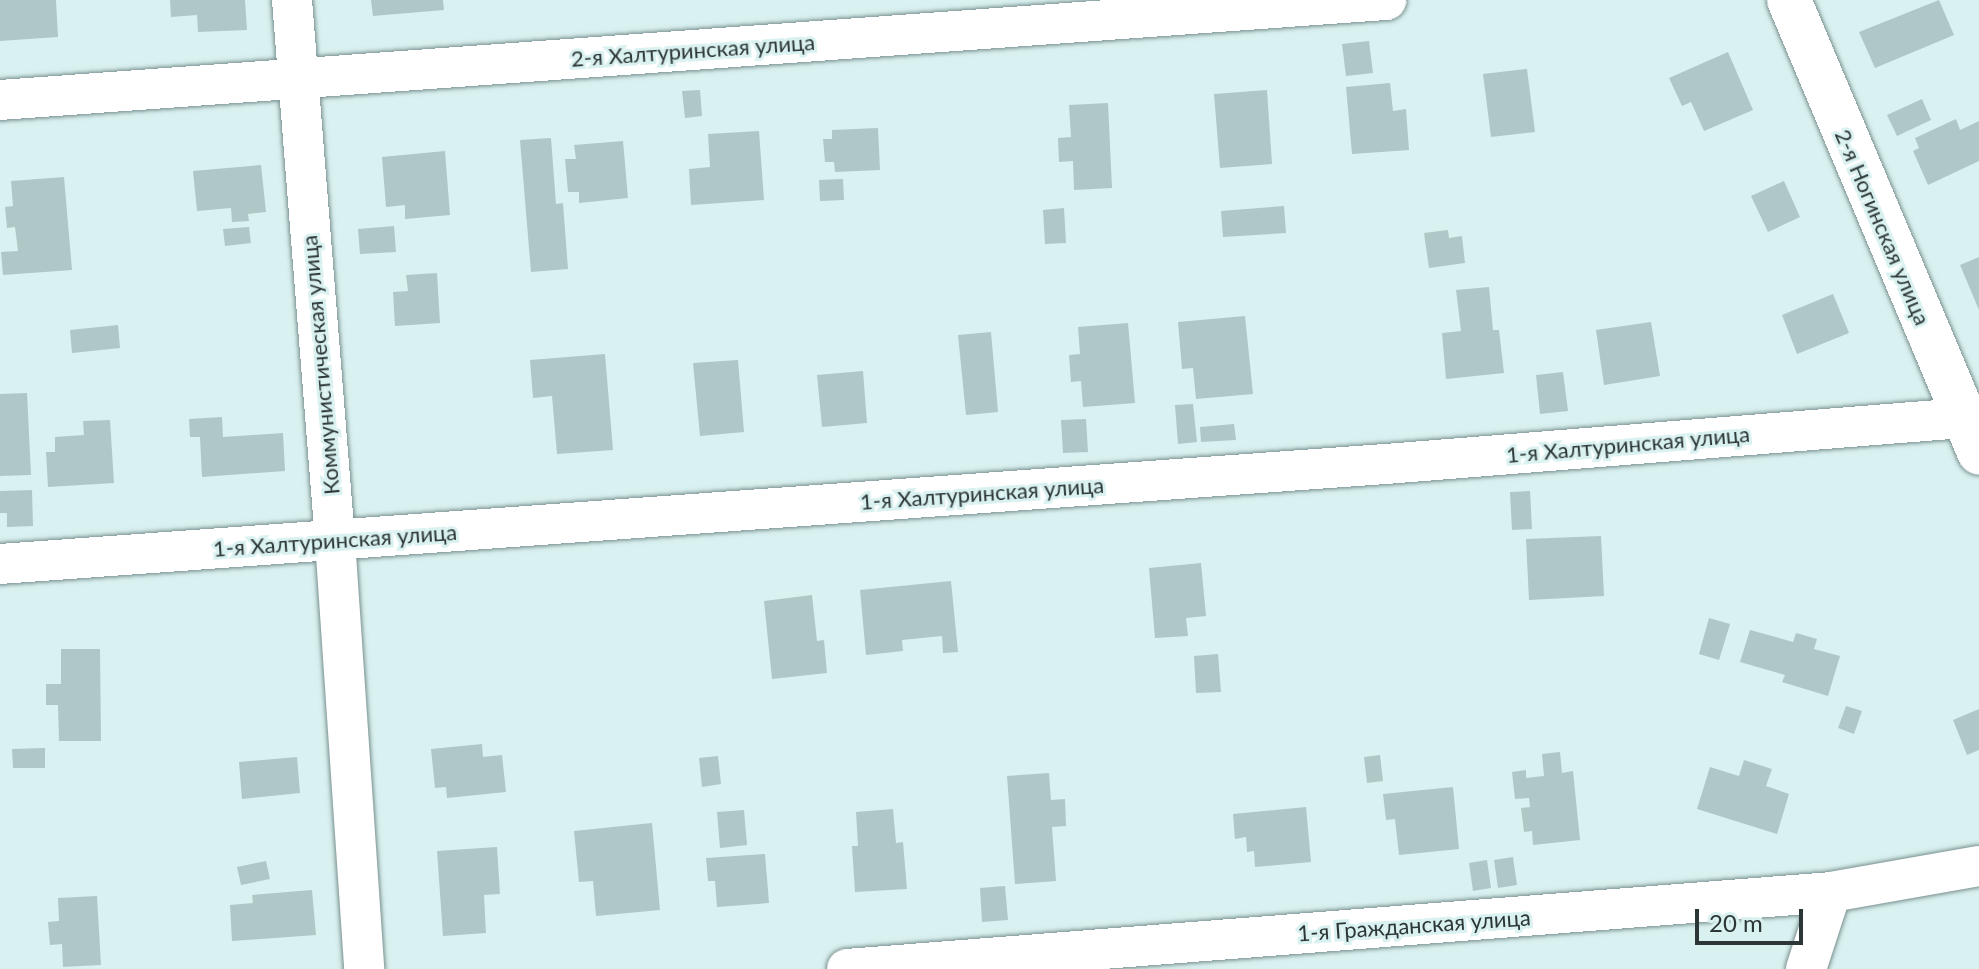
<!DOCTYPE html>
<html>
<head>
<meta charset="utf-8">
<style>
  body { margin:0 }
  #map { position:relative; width:1979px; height:969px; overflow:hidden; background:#d9f1f0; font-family:Lato,sans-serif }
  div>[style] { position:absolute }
  .building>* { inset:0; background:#b0c7c7 }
  .roads { filter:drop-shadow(0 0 2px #7a9090) drop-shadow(0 0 2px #7a9090) }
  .minor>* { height:40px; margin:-20px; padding:0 20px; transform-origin:20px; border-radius:20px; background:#fff }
  .tertiary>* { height:44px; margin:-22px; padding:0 22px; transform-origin:22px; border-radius:22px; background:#fff }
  span { translate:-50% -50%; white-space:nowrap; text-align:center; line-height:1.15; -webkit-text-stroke:6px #d9f1f0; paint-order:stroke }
  .street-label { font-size:22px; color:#2d3636 }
  .scale { position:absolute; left:1695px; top:909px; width:108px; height:36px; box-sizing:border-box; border:4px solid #2d3636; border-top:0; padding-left:10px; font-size:24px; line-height:28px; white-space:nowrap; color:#2d3636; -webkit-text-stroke:6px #d9f1f0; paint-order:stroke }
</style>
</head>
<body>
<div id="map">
  <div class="building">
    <i style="clip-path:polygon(0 0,56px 0,58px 37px,0 41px)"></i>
    <i style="clip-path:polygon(170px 0,245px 0,247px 30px,198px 32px,197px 15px,171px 17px)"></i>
    <i style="clip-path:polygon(371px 0,443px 0,444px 10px,373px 16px)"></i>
    <i style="clip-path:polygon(1939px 0,1954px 35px,1875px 68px,1859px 32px)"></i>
    <i style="clip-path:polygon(1369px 41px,1373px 73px,1346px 76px,1342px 44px)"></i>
    <i style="clip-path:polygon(1728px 52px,1753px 110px,1704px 131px,1691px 102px,1682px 106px,1669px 78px)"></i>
    <i style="clip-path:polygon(1527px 69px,1535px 132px,1491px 137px,1483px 74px)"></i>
    <i style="clip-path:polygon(1390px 83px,1393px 111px,1406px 109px,1409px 150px,1352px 154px,1346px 87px)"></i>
    <i style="clip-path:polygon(700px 90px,702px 116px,685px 118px,682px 91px)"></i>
    <i style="clip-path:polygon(1267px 90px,1272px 164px,1220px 168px,1214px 94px)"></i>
    <i style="clip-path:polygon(1922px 99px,1931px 120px,1897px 136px,1887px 115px)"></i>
    <i style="clip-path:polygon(1108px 103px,1112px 188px,1074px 190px,1073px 161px,1059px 162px,1058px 138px,1071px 137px,1069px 105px)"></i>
    <i style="clip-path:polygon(1956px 119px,1960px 130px,1979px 121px,1979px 161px,1928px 185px,1913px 151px,1919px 148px,1915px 138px)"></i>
    <i style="clip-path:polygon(878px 128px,880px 170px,835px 172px,834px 162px,825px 162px,823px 139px,832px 139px,832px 130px)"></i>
    <i style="clip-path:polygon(759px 131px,764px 200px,691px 205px,689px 169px,710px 167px,708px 134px)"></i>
    <i style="clip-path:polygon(551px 138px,556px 204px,563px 203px,568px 269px,531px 272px,520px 140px)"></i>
    <i style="clip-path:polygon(623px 141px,628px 198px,579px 203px,579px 192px,568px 192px,565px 159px,576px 159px,574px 145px)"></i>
    <i style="clip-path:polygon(445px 151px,450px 215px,405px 219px,405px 205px,386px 207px,382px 157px)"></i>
    <i style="clip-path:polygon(261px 165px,266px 212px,248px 214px,249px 221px,232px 222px,231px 208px,197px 211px,193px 171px)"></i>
    <i style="clip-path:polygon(64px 177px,72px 270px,3px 275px,1px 252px,18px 251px,15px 227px,7px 228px,5px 207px,13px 206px,11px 181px)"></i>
    <i style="clip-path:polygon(843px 179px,844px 200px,820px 201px,819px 180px)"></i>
    <i style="clip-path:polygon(1784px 181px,1800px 217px,1768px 232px,1751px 196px)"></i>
    <i style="clip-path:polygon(1284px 206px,1286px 233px,1223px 237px,1221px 211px)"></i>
    <i style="clip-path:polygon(1064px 208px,1066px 243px,1045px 244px,1043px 210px)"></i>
    <i style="clip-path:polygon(394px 226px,396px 252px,360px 254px,358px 229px)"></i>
    <i style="clip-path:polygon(249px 227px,251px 243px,225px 246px,223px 229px)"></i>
    <i style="clip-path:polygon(1448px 230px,1449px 238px,1462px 236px,1465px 263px,1429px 268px,1424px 233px)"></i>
    <i style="clip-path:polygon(1979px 257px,1979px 310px,1960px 265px)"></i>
    <i style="clip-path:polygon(437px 273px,440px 323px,395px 326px,393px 292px,408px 291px,406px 275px)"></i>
    <i style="clip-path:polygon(1489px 287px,1493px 330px,1499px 330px,1504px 373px,1446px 379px,1442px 333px,1461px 331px,1456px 290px)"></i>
    <i style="clip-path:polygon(1833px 294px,1849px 333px,1797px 354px,1782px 315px)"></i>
    <i style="clip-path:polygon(1245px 316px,1253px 394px,1196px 399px,1193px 368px,1182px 369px,1178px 322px)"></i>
    <i style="clip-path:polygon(1651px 322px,1660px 376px,1604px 385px,1596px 330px)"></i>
    <i style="clip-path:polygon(1128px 323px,1135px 403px,1083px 407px,1081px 381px,1071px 382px,1069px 355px,1080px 354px,1078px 327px)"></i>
    <i style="clip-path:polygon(118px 325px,120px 348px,72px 353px,70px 330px)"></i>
    <i style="clip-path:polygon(991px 332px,998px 412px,966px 415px,958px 335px)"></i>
    <i style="clip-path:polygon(605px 354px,613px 450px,557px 454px,552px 396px,533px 398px,530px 360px)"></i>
    <i style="clip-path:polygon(738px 360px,744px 432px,700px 436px,693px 363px)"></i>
    <i style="clip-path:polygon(863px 371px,867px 423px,822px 427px,817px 375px)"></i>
    <i style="clip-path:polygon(1563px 372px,1568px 411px,1540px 414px,1536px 375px)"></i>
    <i style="clip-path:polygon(27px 393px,31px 475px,0 476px,0 394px)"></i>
    <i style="clip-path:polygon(1193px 404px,1197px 442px,1178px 444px,1175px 405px)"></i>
    <i style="clip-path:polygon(222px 417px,223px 437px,283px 433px,285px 471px,202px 477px,200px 437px,190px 437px,189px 419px)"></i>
    <i style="clip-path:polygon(1086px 419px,1088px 452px,1063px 453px,1061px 420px)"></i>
    <i style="clip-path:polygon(110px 420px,114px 483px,48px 487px,46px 452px,55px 452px,55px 437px,84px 435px,83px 421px)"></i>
    <i style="clip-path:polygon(1234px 424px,1236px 440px,1201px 442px,1200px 427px)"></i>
    <i style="clip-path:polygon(32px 490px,33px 526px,7px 527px,7px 513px,0 513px,0 491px)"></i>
    <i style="clip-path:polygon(1530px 491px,1532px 529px,1512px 530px,1510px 492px)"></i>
    <i style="clip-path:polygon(1601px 536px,1604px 596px,1529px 600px,1526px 539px)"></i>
    <i style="clip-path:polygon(1201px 563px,1206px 616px,1186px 618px,1188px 636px,1155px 638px,1149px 568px)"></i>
    <i style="clip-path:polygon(951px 581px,958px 652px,943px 653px,942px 636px,902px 640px,903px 651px,866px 655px,860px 590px)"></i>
    <i style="clip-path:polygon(812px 595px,817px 641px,824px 640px,827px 673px,772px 679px,764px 601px)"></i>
    <i style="clip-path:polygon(1709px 618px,1730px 624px,1719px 660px,1699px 654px)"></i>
    <i style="clip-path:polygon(1750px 630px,1793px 642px,1796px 633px,1817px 639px,1814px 649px,1840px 656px,1828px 696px,1782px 682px,1785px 675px,1740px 662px)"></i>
    <i style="clip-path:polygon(61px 649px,100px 649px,101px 741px,59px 741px,58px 705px,46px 705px,46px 684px,61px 684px)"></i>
    <i style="clip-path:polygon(1218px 654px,1221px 692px,1196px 693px,1194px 656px)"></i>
    <i style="clip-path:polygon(1846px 706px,1862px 711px,1854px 734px,1838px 728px)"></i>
    <i style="clip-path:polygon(1979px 709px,1979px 750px,1967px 755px,1953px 720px)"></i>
    <i style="clip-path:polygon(482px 744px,483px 757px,502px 755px,506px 792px,447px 798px,446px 787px,435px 788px,431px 749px)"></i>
    <i style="clip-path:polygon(45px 748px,45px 768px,13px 768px,12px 749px)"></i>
    <i style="clip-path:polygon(1560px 752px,1562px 773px,1573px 771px,1580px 840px,1533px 845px,1532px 831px,1524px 832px,1521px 808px,1530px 807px,1529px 798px,1515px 799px,1512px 772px,1526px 770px,1526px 778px,1544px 776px,1542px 754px)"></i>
    <i style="clip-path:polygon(1380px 755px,1383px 781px,1367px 783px,1364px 757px)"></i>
    <i style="clip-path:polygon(718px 756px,721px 784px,702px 787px,699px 758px)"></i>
    <i style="clip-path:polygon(297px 757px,300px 793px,242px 799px,239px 762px)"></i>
    <i style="clip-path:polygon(1744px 760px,1772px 769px,1766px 786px,1789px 794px,1777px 834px,1697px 809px,1710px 767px,1739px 776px)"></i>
    <i style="clip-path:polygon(1049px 773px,1051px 800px,1065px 799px,1066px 826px,1052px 827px,1056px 881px,1015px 884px,1007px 776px)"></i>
    <i style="clip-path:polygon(1453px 787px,1459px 849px,1399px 855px,1395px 819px,1386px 820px,1383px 794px)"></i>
    <i style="clip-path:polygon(1306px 807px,1311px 862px,1255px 867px,1254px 851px,1247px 852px,1246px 837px,1235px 839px,1233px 814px)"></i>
    <i style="clip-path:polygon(893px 809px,896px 843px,903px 842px,907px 889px,855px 892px,852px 846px,858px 846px,856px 812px)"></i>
    <i style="clip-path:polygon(744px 810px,747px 845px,720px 848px,717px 812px)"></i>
    <i style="clip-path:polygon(652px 823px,660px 910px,596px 916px,593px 881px,579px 882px,574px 831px)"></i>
    <i style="clip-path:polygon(497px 847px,500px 894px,484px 895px,486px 933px,443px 936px,437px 851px)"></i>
    <i style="clip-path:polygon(765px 854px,769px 903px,717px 907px,715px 881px,708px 881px,706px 858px)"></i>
    <i style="clip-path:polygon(1513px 857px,1517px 885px,1498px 888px,1494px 860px)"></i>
    <i style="clip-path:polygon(1487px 860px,1491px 888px,1473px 891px,1469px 863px)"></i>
    <i style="clip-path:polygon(266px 861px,270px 879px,241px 885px,237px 867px)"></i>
    <i style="clip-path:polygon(1005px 886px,1008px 920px,982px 922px,980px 888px)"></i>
    <i style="clip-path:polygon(312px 890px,316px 935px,232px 941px,230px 905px,253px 903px,252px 895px)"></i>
    <i style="clip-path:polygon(97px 896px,101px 965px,63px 967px,62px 944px,50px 945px,48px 922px,59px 921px,58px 898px)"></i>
  </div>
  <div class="roads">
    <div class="minor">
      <i style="left:292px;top:0;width:542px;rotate:85.45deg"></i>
      <i style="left:335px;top:540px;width:430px;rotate:86.1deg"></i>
      <i style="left:0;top:100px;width:1390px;rotate:-4.13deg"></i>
      <i style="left:0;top:564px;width:1390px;rotate:-4.13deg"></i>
      <i style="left:1386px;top:464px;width:579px;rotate:-4.56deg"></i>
      <i style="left:847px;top:969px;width:987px;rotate:-4.47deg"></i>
      <i style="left:1831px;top:892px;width:150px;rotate:-10deg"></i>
      <i style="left:1806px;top:969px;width:81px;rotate:-72deg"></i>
    </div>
    <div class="tertiary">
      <i style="left:1789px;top:0;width:491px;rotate:67.2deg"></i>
    </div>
  </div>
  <div class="street-label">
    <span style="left:693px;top:50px;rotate:-4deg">2-я Халтуринская улица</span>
    <span style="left:1883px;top:227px;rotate:67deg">2-я Ногинская улица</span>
    <span style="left:320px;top:365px;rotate:-95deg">Коммунистическая улица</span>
    <span style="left:1628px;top:444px;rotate:-5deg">1-я Халтуринская улица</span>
    <span style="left:982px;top:493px;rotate:-4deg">1-я Халтуринская улица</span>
    <span style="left:335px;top:540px;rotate:-4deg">1-я Халтуринская улица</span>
    <span style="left:1414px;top:925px;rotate:-4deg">1-я Гражданская улица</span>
  </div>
  <div class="scale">20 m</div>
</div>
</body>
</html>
